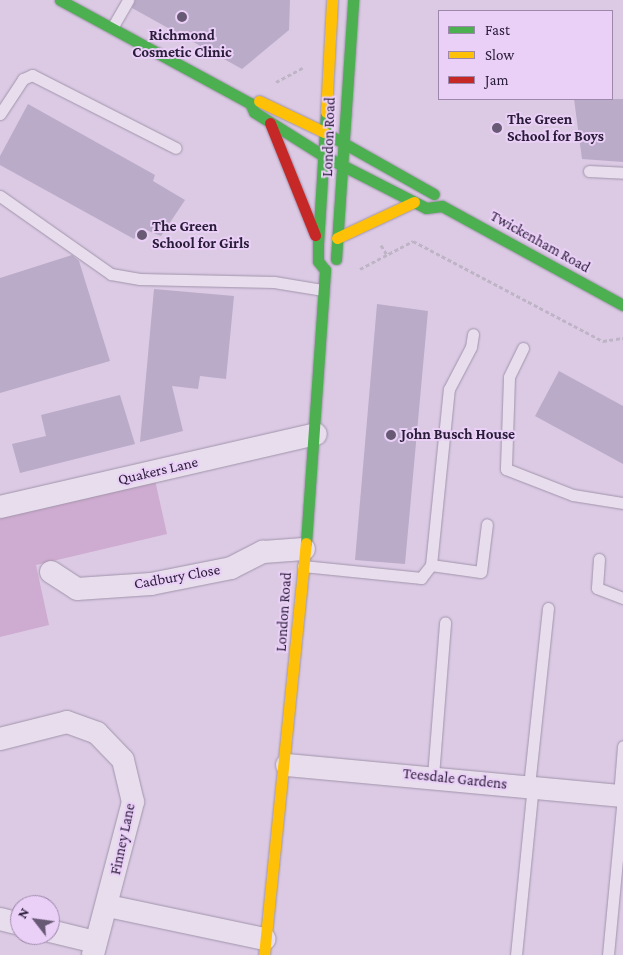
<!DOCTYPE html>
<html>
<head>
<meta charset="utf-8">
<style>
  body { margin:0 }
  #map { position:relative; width:623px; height:955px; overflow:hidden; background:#dccae5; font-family:"Crimson Pro",serif }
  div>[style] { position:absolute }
  .cemetery>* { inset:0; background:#ceabd0 }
  .building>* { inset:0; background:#baabc9 }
  .path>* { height:3px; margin-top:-1.5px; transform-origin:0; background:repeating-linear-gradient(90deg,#beb4c5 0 4px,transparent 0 6.5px) }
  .roads { filter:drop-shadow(0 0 1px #a194aa) drop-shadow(0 0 1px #a194aa) }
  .lane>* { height:11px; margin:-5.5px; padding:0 5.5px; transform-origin:5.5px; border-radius:5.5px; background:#e7dded }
  .street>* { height:22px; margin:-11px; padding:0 11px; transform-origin:11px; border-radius:11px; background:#e7dded }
  .fast>* { height:11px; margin:-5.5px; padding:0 5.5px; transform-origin:5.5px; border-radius:5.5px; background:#4caf50 }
  .slow>* { height:11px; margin:-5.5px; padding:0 5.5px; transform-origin:5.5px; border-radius:5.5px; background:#ffc107 }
  .jam>* { height:11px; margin:-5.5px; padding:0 5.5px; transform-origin:5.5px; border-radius:5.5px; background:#c62828 }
  .dots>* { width:14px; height:14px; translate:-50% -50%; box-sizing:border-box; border:2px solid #eacff7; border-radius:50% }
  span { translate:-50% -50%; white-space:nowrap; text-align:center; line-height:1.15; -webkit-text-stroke:4px #eacff7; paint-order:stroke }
  .poi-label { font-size:15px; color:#291c38; font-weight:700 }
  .left { translate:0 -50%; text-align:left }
  .street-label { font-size:15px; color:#291c38 }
  .legend { position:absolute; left:438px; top:10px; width:175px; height:90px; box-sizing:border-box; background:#eacff7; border:1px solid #9d87ab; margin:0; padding:6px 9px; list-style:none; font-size:15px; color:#291c38 }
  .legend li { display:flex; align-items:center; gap:10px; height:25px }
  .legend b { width:25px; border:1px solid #9d87ab }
  .north { position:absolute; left:10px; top:895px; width:50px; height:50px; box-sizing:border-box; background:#eacff7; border:1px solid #9d87ab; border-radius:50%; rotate:300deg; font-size:14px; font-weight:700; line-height:20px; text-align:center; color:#291c38 }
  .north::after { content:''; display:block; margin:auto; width:18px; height:22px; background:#685975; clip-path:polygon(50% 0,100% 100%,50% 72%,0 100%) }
</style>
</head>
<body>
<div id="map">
  <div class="cemetery">
    <i style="clip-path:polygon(155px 480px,167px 534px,36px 565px,49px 625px,0 637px,0 516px)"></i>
  </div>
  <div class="building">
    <i style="clip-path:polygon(135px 0,290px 0,289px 30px,242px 69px,132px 8px)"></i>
    <i style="clip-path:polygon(574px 99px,623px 99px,623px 162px,582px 159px)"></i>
    <i style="clip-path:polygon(28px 104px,155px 175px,153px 181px,185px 200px,161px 236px,141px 228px,134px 239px,0 165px,0 156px)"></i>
    <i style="clip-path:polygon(72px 255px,79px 261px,110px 361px,0 393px,0 278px)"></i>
    <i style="clip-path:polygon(154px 289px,234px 296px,226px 379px,200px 376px,198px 389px,172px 386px,183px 431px,140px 442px)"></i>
    <i style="clip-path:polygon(377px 304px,428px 311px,405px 564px,355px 560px)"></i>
    <i style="clip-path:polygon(559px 371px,623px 406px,623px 464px,535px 416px)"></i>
    <i style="clip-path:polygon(120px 395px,135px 444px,20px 473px,12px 444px,46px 436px,41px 415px)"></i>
  </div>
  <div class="path">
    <i style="left:276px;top:82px;width:32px;rotate:-28deg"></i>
    <i style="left:381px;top:245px;width:12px;rotate:59deg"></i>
    <i style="left:360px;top:269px;width:60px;rotate:-27.8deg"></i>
    <i style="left:413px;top:241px;width:215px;rotate:27.8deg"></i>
    <i style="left:603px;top:341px;width:20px;rotate:-9deg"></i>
  </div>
  <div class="roads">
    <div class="lane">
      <i style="left:112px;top:28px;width:32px;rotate:-60deg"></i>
      <i style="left:0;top:114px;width:42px;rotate:-56.7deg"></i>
      <i style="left:23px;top:79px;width:10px;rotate:-24deg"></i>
      <i style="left:32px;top:75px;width:161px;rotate:26.9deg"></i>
      <i style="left:589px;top:171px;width:34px;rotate:3deg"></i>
      <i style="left:0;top:196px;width:136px;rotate:35.1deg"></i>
      <i style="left:111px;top:274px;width:29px;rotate:10deg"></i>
      <i style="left:140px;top:279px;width:134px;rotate:1.3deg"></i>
      <i style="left:274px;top:282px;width:50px;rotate:9.3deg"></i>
      <i style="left:523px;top:348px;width:32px;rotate:116deg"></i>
      <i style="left:509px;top:377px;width:92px;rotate:91.9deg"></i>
      <i style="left:506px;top:469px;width:72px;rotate:21.2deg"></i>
      <i style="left:573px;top:495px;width:51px;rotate:9.1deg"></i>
      <i style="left:599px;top:559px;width:29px;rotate:94deg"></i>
      <i style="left:597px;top:588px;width:28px;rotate:21deg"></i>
      <i style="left:431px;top:565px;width:50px;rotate:8deg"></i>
      <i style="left:481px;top:572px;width:48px;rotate:-82.9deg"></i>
      <i style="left:303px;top:566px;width:119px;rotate:5.8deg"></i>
      <i style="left:421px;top:578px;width:16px;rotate:-52deg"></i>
      <i style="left:431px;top:565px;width:177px;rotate:-84.2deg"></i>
      <i style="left:449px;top:389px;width:47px;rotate:-62.4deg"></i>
      <i style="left:471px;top:347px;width:13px;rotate:-81deg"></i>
      <i style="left:433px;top:776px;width:154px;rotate:-85.5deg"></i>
      <i style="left:529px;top:786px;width:179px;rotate:-83.9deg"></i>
      <i style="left:619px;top:796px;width:50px;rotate:-85.4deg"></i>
      <i style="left:516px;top:955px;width:170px;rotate:-84.3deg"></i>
      <i style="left:608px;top:955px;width:160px;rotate:-84.6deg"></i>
    </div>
    <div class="street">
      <i style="left:0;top:507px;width:324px;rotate:-13deg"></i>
      <i style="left:51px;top:572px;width:31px;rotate:33deg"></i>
      <i style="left:77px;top:589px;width:74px;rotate:-3.9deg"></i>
      <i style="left:151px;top:584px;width:82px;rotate:-11.3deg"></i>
      <i style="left:231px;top:568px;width:36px;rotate:-27deg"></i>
      <i style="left:263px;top:552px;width:41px;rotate:-4.2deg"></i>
      <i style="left:0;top:739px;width:69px;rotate:-14.2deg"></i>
      <i style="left:67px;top:722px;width:32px;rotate:20deg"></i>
      <i style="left:97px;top:733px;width:37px;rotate:46deg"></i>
      <i style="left:123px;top:760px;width:43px;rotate:76.6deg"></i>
      <i style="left:133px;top:802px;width:158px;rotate:104.7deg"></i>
      <i style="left:287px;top:765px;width:337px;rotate:5.3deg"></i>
      <i style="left:108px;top:906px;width:160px;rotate:11.9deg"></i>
      <i style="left:0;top:919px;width:21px;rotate:14deg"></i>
      <i style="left:50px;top:931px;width:46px;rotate:13.7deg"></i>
    </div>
    <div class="fast">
      <i style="left:60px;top:0;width:216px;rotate:28.5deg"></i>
      <i style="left:250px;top:103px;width:10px;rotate:66deg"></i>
      <i style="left:254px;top:112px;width:83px;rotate:32.2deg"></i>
      <i style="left:331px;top:136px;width:118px;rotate:29.4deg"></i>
      <i style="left:324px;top:156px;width:114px;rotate:27deg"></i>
      <i style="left:426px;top:208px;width:16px;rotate:-7deg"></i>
      <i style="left:442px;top:206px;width:206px;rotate:28.7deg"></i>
      <i style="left:336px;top:259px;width:260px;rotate:-86.2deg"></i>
      <i style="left:306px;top:543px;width:274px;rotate:-86deg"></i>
      <i style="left:325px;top:270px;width:11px;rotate:-128deg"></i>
      <i style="left:318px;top:261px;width:17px;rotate:-90deg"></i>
      <i style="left:318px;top:244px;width:132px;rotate:-86.5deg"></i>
    </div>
    <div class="slow">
      <i style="left:259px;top:101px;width:72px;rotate:25.5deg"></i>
      <i style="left:326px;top:112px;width:112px;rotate:-86.9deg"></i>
      <i style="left:337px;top:238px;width:85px;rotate:-25.1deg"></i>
      <i style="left:264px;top:955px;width:414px;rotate:-84.2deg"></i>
    </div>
    <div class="jam">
      <i style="left:270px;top:123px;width:121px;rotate:68.1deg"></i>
    </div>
  </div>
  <div class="dots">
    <i style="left:182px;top:17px;background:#685975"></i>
    <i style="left:497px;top:128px;background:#685975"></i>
    <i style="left:142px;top:235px;background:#685975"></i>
    <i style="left:391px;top:435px;background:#685975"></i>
  </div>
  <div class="poi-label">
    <span style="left:182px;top:44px">Richmond<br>Cosmetic Clinic</span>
    <span class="left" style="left:507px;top:128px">The Green<br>School for Boys</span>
    <span class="left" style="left:152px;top:235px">The Green<br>School for Girls</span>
    <span class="left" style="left:401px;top:435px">John Busch House</span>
  </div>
  <div class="street-label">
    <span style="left:329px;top:137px;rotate:-88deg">London Road</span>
    <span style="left:540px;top:242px;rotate:29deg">Twickenham Road</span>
    <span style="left:158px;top:471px;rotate:-13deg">Quakers Lane</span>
    <span style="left:177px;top:577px;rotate:-10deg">Cadbury Close</span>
    <span style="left:284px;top:612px;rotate:-86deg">London Road</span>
    <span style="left:455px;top:779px;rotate:6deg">Teesdale Gardens</span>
    <span style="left:123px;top:839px;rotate:-78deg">Finney Lane</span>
  </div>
  <ul class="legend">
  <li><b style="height:6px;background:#4caf50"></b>Fast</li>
  <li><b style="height:6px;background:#ffc107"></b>Slow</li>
  <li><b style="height:6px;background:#c62828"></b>Jam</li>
  </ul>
  <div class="north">N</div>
</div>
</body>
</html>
